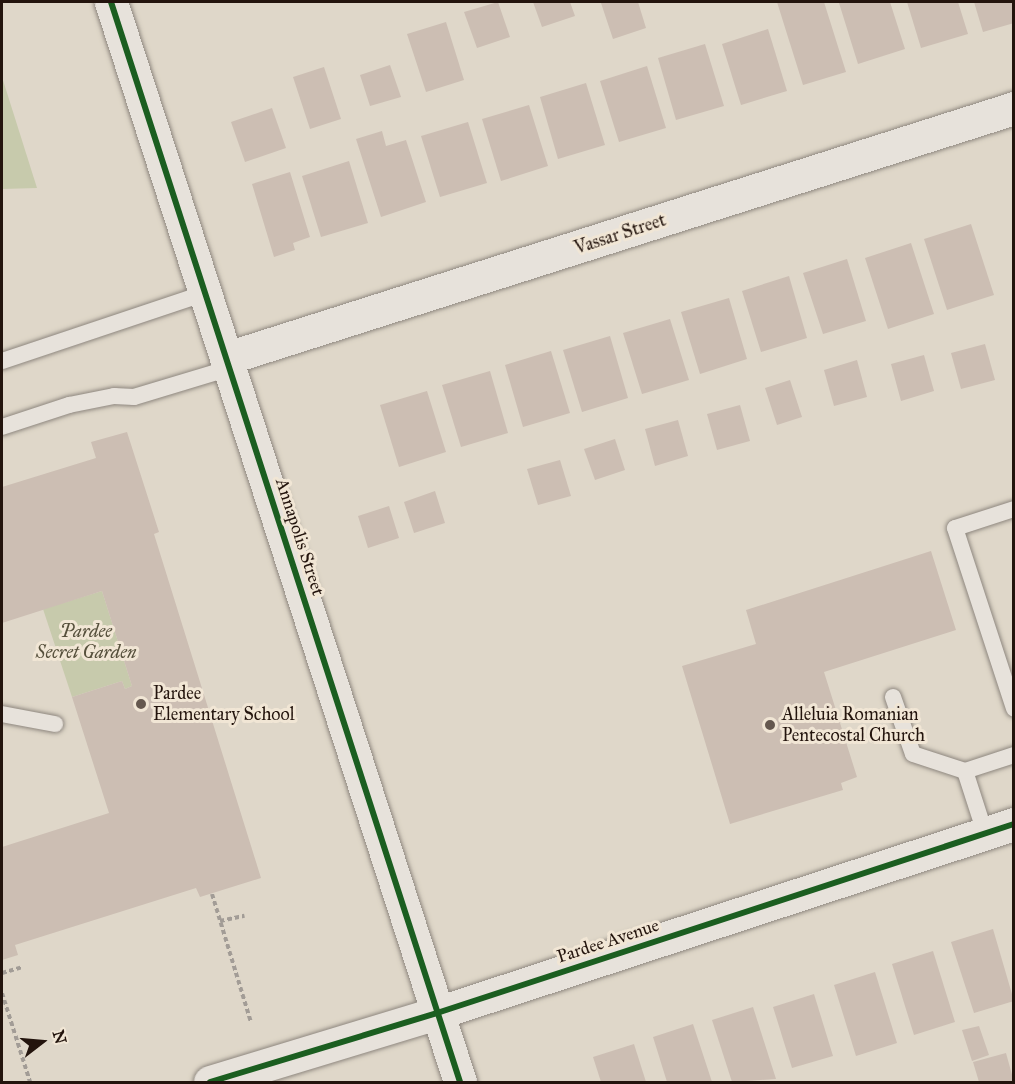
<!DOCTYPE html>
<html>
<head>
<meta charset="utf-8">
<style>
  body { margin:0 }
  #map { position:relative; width:1015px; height:1084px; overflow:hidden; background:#dfd7c9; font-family:"IM FELL Great Primer",serif }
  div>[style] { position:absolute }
  .green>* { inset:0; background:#c7caac }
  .building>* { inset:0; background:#ccbeb3 }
  .path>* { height:4px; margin-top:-2px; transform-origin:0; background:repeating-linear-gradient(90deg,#a29c96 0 4.5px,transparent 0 7.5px) }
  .roads { filter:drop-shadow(0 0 2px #8e877f) drop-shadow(0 0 2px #8e877f) }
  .service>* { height:16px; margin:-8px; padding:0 8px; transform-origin:8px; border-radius:8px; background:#e7e2db }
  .minor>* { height:33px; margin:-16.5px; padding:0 16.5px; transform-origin:16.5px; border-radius:16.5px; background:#e7e2db }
  .tertiary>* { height:33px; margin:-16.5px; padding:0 16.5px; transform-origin:16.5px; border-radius:16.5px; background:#e7e2db }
  .cycleway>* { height:6px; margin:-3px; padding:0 3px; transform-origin:3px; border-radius:3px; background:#1b5e20 }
  .dots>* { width:16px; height:16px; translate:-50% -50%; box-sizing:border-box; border:3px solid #f1e6d5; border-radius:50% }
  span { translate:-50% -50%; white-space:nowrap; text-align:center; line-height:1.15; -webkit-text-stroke:6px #f1e6d5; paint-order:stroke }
  .street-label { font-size:18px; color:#23140d }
  .park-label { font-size:18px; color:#56503c; font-style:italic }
  .poi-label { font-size:18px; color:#23140d }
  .left { translate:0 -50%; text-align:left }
  .frame { position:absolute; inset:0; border:3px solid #23140d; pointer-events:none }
  .north { position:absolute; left:12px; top:1012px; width:60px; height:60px; -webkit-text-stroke:4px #f1e6d5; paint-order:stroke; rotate:74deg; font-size:16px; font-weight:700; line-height:24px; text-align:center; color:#23140d }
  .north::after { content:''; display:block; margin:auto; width:21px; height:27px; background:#23140d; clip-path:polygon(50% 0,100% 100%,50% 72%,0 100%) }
</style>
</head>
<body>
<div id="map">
  <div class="green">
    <i style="clip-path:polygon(2px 77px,37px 188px,2px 189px)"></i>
    <i style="clip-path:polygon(102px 591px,132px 686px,125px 689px,122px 681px,72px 697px,43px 609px)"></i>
  </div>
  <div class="building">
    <i style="clip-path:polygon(498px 2px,510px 37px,477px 48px,464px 12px)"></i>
    <i style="clip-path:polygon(533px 2px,570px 2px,575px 16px,542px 27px)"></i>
    <i style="clip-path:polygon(638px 2px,646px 28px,613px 39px,601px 3px)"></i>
    <i style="clip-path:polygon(777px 2px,824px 2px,846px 72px,803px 85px)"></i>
    <i style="clip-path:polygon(890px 2px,905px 49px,858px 64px,839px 3px)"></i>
    <i style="clip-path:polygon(907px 2px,958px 2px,968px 34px,921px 48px)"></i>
    <i style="clip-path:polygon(974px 2px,1014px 2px,1014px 23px,983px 32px)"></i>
    <i style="clip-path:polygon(446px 22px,464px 80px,426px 92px,407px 34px)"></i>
    <i style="clip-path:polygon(768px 29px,787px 91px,741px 105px,722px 44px)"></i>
    <i style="clip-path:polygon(705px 44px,724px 106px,676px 120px,658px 58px)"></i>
    <i style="clip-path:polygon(390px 65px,401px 97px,370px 106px,360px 75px)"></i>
    <i style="clip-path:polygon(647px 66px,666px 128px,619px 142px,600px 81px)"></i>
    <i style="clip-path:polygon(324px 67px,341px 119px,310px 129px,293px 77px)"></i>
    <i style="clip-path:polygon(586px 83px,605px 145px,558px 159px,540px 97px)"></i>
    <i style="clip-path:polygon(529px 105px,548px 166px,501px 181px,482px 119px)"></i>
    <i style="clip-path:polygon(272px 108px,286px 148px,245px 162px,231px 122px)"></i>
    <i style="clip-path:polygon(468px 122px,487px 183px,440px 197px,421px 136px)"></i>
    <i style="clip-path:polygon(382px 131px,386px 146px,406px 140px,426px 202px,381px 217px,356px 139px)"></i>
    <i style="clip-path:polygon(349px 161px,368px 223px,321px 237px,302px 176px)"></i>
    <i style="clip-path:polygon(290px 172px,310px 237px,293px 243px,295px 250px,274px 257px,252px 184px)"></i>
    <i style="clip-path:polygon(971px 224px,994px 295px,947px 310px,924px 239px)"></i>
    <i style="clip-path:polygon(911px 243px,934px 314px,888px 329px,865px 258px)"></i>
    <i style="clip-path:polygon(847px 259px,866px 321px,823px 334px,803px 273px)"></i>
    <i style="clip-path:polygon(789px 276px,807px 338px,761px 352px,742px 291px)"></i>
    <i style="clip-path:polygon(729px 298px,747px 359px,700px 374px,681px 312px)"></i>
    <i style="clip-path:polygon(670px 319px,689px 380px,642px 394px,623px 333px)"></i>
    <i style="clip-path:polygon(610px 336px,628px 398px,582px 412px,563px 350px)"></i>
    <i style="clip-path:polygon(985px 344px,995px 380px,961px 389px,951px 353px)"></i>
    <i style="clip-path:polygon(551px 351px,570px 413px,523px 427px,505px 365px)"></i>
    <i style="clip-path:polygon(924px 355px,934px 391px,901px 401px,891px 364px)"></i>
    <i style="clip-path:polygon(857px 360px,867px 397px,834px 406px,824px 370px)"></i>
    <i style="clip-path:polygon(490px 371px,508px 433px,461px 447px,442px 385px)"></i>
    <i style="clip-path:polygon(790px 380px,802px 417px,777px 425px,765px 388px)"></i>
    <i style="clip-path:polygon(427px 391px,446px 452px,399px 467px,380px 405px)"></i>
    <i style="clip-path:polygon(740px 405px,750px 441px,717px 450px,707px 414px)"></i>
    <i style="clip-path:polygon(678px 420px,688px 456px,655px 466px,645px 429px)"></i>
    <i style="clip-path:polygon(127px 432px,159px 532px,154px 534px,261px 878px,200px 897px,196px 888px,15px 945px,18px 955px,2px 960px,2px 847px,109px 813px,72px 697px,122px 681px,125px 689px,132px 686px,102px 591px,2px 623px,2px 487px,96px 458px,91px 442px)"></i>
    <i style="clip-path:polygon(615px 439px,625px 470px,595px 480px,584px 449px)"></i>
    <i style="clip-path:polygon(560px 460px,571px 496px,538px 505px,527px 469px)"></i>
    <i style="clip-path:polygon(435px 491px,445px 523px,414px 533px,404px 502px)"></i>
    <i style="clip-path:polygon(389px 506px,399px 538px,368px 548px,358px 516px)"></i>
    <i style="clip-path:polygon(931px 551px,956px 630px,824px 672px,857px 777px,841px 783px,843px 790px,730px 824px,682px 666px,756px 644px,746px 610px)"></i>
    <i style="clip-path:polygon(993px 929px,1014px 1001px,974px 1013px,951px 942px)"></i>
    <i style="clip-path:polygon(933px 951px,955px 1022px,914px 1035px,892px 964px)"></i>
    <i style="clip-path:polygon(875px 972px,897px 1043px,856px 1056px,834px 985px)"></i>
    <i style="clip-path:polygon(814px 994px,833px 1056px,792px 1068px,773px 1007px)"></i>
    <i style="clip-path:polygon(753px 1007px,776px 1079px,732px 1082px,712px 1020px)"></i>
    <i style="clip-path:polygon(693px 1024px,712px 1082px,667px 1082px,653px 1037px)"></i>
    <i style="clip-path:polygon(979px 1026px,989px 1055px,972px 1061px,962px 1030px)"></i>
    <i style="clip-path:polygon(634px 1044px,646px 1082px,601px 1082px,593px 1057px)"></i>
    <i style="clip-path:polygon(1006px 1053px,1014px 1082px,979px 1082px,973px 1062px)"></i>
  </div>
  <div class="path">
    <i style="left:212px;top:894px;width:134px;rotate:73.1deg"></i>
    <i style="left:220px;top:921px;width:25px;rotate:-12deg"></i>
    <i style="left:2px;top:973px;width:22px;rotate:-16deg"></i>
    <i style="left:2px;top:993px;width:93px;rotate:72.5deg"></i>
  </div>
  <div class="roads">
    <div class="service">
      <i style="left:2px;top:361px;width:214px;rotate:-18.5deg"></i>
      <i style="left:2px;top:427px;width:71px;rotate:-18.2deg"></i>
      <i style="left:69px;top:405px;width:46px;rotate:-11.3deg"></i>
      <i style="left:114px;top:396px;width:20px;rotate:3deg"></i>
      <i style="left:134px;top:397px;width:100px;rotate:-16.8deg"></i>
      <i style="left:1014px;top:509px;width:62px;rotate:162.1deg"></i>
      <i style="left:955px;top:528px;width:190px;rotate:71.9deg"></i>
      <i style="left:893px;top:697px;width:60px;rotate:70.7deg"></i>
      <i style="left:913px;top:754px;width:55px;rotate:18.1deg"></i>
      <i style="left:965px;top:771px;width:65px;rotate:72.1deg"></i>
      <i style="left:2px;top:714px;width:54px;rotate:10.7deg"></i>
      <i style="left:965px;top:771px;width:52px;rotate:-18.1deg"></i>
    </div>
    <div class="minor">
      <i style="left:227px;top:358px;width:826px;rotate:-17.62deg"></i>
      <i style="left:210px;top:1082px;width:237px;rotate:-16.9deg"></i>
      <i style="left:437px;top:1013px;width:607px;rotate:-18.14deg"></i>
    </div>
    <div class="tertiary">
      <i style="left:111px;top:2px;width:1135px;rotate:72.09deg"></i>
    </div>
  </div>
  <div class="cycleway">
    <i style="left:111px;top:2px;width:1135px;rotate:72.09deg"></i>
    <i style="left:210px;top:1082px;width:237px;rotate:-16.9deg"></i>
    <i style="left:437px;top:1013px;width:607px;rotate:-18.14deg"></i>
  </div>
  <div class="dots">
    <i style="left:141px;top:704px;background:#65584f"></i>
    <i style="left:770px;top:725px;background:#65584f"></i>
  </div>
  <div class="street-label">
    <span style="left:620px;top:234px;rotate:-18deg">Vassar Street</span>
    <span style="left:300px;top:537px;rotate:72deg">Annapolis Street</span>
    <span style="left:608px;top:941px;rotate:-18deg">Pardee Avenue</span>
  </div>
  <div class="park-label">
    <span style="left:86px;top:642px">Pardee<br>Secret Garden</span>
  </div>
  <div class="poi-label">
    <span class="left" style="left:153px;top:704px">Pardee<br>Elementary School</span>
    <span class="left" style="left:782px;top:725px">Alleluia Romanian<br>Pentecostal Church</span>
  </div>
  <div class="frame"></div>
  <div class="north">N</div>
</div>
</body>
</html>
